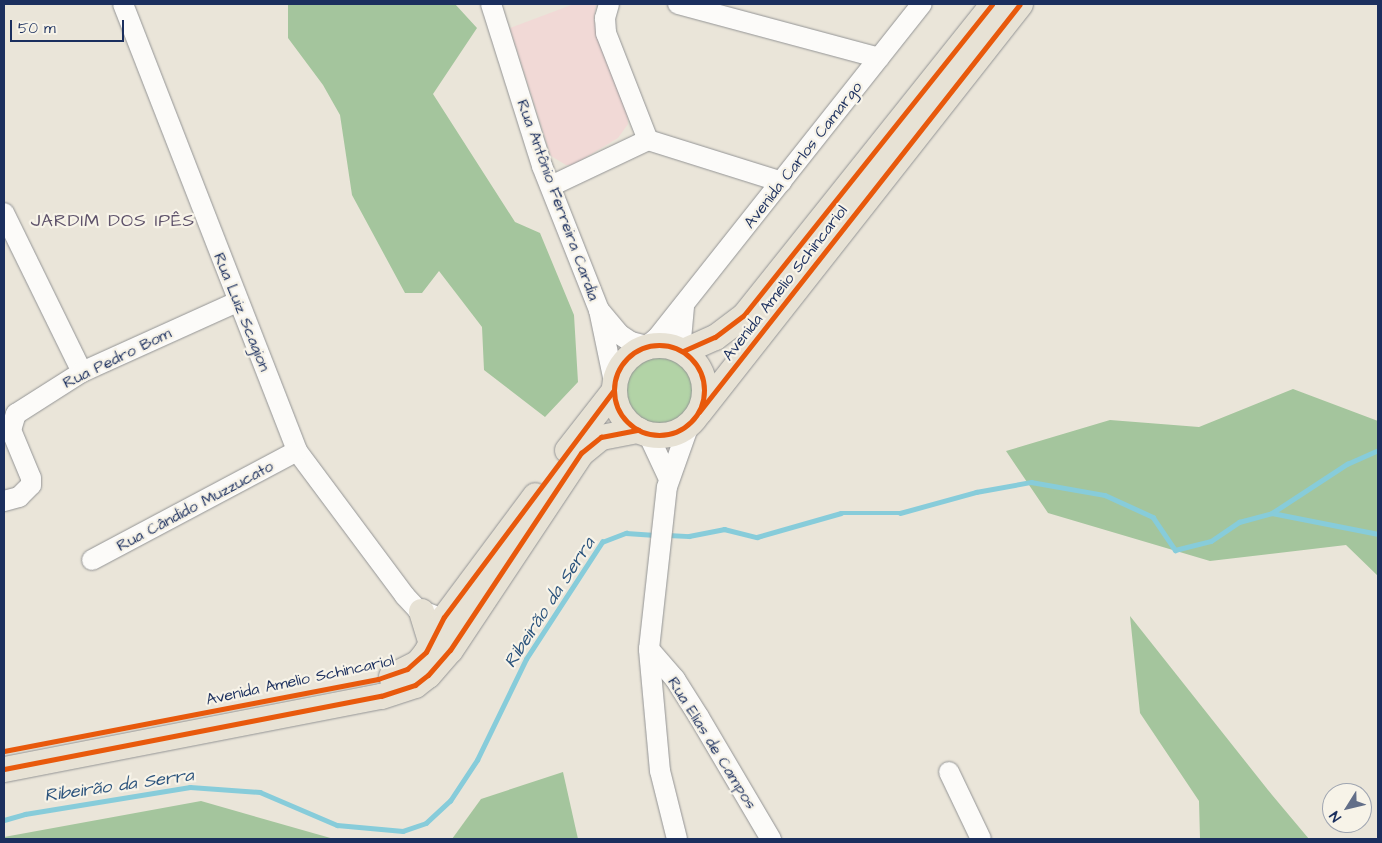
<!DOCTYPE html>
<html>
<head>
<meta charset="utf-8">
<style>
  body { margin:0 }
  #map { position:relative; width:1382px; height:843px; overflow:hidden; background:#eae5d9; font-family:"Architects Daughter",sans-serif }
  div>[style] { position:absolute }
  .built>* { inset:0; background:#f1d9d6 }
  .green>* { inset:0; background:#b2d3a6 }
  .round { border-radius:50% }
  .forest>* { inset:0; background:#a4c59d }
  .stream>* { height:4.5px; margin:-2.25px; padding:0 2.25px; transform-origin:2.25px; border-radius:2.25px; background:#87ccda }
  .roads { filter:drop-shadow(0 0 1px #939495) drop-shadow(0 0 1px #939495) }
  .minor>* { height:20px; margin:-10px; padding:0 10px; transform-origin:10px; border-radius:10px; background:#fcfbf9 }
  .major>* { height:25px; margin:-12.5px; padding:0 12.5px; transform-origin:12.5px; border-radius:12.5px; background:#e7e2d5 }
  .major>.ring { margin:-12.5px; padding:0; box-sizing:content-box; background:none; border:25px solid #e7e2d5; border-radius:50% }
  .cycleway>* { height:5px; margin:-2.5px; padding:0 2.5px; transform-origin:2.5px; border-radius:2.5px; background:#e8590c }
  .cycleway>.ring { margin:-2.5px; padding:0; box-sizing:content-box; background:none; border:5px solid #e8590c; border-radius:50% }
  span { translate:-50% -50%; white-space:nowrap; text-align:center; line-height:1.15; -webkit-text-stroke:4.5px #f7f3e8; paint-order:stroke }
  .street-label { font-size:16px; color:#1b2f5e }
  .neighbourhood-label { font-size:18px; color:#5e526a; letter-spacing:1px }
  .water-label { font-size:18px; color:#2c547d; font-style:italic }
  .frame { position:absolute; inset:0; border:5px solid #1b2f5e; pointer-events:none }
  .north { position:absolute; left:1322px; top:783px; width:50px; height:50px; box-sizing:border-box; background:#f7f3e8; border:1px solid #9fa5b1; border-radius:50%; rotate:234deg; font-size:14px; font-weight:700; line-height:20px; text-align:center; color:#1b2f5e }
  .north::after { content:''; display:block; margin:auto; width:18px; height:22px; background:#636f89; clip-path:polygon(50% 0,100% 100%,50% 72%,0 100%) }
  .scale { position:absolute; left:10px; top:20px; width:114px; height:22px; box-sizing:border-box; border:2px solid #1b2f5e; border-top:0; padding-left:6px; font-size:15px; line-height:18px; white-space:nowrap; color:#1b2f5e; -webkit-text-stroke:4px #f7f3e8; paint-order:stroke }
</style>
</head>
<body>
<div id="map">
  <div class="built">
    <i style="clip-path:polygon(574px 4px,596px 4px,594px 19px,597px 36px,627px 112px,628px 124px,618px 138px,573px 165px,566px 165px,551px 156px,510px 28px)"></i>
  </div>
  <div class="green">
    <i class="round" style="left:622px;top:353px;width:74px;height:74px"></i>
  </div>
  <div class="forest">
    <i style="clip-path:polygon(288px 4px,455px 4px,477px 28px,433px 94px,515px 222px,540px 233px,574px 315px,578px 382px,545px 417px,484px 370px,482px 327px,439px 271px,422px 293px,405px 293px,352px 195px,340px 115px,323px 85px,288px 38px)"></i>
    <i style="clip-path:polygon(1293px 389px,1378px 421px,1378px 576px,1346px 545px,1210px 561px,1048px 513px,1006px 451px,1110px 420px,1199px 427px)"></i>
    <i style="clip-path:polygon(1130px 616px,1268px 790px,1309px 839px,1200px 839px,1199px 801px,1140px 713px)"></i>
    <i style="clip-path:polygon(563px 772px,578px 839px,452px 839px,481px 799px)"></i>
    <i style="clip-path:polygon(201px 801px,334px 839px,4px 839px,4px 837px)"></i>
  </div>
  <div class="stream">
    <i style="left:1272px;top:513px;width:90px;rotate:-33.2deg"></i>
    <i style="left:1347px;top:464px;width:34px;rotate:-24deg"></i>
    <i style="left:668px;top:535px;width:21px;rotate:3deg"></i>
    <i style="left:689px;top:536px;width:36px;rotate:-11deg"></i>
    <i style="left:724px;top:529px;width:34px;rotate:14deg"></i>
    <i style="left:757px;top:537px;width:87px;rotate:-15.9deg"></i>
    <i style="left:841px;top:513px;width:59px"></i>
    <i style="left:900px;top:513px;width:79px;rotate:-15.4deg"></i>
    <i style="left:976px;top:492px;width:56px;rotate:-10.3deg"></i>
    <i style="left:1031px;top:482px;width:75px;rotate:10deg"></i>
    <i style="left:1105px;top:495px;width:53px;rotate:24.6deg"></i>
    <i style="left:1153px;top:517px;width:40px;rotate:56deg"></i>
    <i style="left:1175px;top:550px;width:37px;rotate:-14deg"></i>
    <i style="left:1211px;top:541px;width:34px;rotate:-34deg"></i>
    <i style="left:1239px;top:522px;width:34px;rotate:-15deg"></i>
    <i style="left:1272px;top:513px;width:108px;rotate:11.2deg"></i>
    <i style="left:4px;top:820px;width:22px;rotate:-16deg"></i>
    <i style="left:25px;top:814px;width:167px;rotate:-9.3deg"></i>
    <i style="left:190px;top:787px;width:70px;rotate:4.1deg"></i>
    <i style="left:260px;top:792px;width:84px;rotate:23.2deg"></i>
    <i style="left:337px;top:825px;width:66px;rotate:5.2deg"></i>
    <i style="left:403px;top:831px;width:24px;rotate:-19deg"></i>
    <i style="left:426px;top:823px;width:33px;rotate:-43deg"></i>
    <i style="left:450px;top:801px;width:49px;rotate:-56.6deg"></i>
    <i style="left:477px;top:760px;width:112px;rotate:-64.1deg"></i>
    <i style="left:526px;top:659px;width:140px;rotate:-57deg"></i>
    <i style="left:602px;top:542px;width:26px;rotate:-21deg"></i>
    <i style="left:626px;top:533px;width:29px;rotate:4deg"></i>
  </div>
  <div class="roads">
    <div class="minor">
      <i style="left:123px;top:4px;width:480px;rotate:68.7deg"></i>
      <i style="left:297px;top:451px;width:181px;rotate:53.3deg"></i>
      <i style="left:405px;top:596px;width:18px;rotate:47deg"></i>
      <i style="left:417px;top:609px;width:17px;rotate:21deg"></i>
      <i style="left:491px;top:4px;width:170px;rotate:72.5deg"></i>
      <i style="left:542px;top:166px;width:155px;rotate:68.4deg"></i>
      <i style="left:599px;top:310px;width:74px;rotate:78.2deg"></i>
      <i style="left:609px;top:4px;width:15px;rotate:106deg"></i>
      <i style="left:605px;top:18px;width:15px;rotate:86deg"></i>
      <i style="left:606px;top:33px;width:115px;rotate:68.6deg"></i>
      <i style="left:678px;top:4px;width:208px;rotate:15deg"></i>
      <i style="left:551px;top:186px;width:107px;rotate:-25.4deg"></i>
      <i style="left:648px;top:140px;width:140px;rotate:17.4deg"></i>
      <i style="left:4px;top:213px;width:177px;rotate:63.9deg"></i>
      <i style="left:599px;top:310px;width:31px;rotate:50deg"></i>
      <i style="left:619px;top:334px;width:14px;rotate:34deg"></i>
      <i style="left:631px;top:342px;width:16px;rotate:14deg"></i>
      <i style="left:647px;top:346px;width:13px;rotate:-39deg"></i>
      <i style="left:657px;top:338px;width:426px;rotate:-51.6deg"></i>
      <i style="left:680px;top:350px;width:43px;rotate:-84.7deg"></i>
      <i style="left:648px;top:434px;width:50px;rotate:65deg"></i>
      <i style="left:4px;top:501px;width:16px;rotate:-15deg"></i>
      <i style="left:19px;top:497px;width:17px;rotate:-45deg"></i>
      <i style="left:31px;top:485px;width:7px;rotate:-90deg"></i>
      <i style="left:31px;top:478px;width:52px;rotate:-112.6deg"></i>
      <i style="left:11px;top:430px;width:17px;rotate:-73deg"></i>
      <i style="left:16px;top:414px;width:78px;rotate:-32.5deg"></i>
      <i style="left:82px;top:372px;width:170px;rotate:-24.3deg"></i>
      <i style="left:92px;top:560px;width:232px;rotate:-28deg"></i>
      <i style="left:649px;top:649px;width:40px;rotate:49deg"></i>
      <i style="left:675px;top:679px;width:45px;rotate:57.7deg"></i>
      <i style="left:699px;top:717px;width:142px;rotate:59.5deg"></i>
      <i style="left:949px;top:772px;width:74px;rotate:64.5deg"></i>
      <i style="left:677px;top:839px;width:70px;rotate:-104deg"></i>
      <i style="left:660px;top:771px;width:122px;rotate:-95.2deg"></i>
      <i style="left:649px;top:649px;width:163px;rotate:-83.7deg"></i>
      <i style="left:667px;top:487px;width:69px;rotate:-70.5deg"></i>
    </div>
    <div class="major">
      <i class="ring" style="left:614px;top:345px;width:65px;height:65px"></i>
      <i style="left:683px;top:351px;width:35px;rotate:-24deg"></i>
      <i style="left:715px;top:337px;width:36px;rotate:-37deg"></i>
      <i style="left:744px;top:315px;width:398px;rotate:-51.4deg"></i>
      <i style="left:699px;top:412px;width:519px;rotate:-51.81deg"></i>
      <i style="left:567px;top:450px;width:75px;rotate:-52.1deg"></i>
      <i style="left:421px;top:611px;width:34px;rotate:73deg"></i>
      <i style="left:391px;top:676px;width:29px;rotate:-27deg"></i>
      <i style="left:417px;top:663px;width:14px;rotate:-51deg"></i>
      <i style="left:426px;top:652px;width:39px;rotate:-63deg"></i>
      <i style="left:444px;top:617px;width:152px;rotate:-53.3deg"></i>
      <i style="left:4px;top:769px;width:384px;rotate:-11deg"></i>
      <i style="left:381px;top:696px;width:36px;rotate:-18deg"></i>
      <i style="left:415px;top:685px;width:16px;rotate:-38deg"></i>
      <i style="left:428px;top:675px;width:33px;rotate:-49deg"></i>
      <i style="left:450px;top:650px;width:237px;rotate:-56.4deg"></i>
      <i style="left:581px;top:453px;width:26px;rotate:-39deg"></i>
      <i style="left:601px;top:437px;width:38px;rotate:-11deg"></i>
    </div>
  </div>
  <div class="cycleway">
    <i class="ring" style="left:614px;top:345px;width:85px;height:85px"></i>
    <i style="left:683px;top:351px;width:35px;rotate:-24deg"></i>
    <i style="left:715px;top:337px;width:36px;rotate:-37deg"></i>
    <i style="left:744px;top:315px;width:398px;rotate:-51.4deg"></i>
    <i style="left:699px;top:412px;width:519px;rotate:-51.81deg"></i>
    <i style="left:4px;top:751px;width:381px;rotate:-10.9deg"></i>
    <i style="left:378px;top:679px;width:31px;rotate:-19deg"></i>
    <i style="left:407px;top:669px;width:25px;rotate:-42deg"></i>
    <i style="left:426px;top:652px;width:39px;rotate:-63deg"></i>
    <i style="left:444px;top:617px;width:282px;rotate:-53.2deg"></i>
    <i style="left:4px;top:769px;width:384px;rotate:-11deg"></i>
    <i style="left:381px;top:696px;width:36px;rotate:-18deg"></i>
    <i style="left:415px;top:685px;width:16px;rotate:-38deg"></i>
    <i style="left:428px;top:675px;width:33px;rotate:-49deg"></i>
    <i style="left:450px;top:650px;width:237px;rotate:-56.4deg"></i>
    <i style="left:581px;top:453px;width:26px;rotate:-39deg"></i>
    <i style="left:601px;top:437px;width:38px;rotate:-11deg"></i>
  </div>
  <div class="street-label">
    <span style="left:803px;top:155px;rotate:-52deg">Avenida Carlos Camargo</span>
    <span style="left:558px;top:200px;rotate:70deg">Rua Antônio Ferreira Cardia</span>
    <span style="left:785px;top:283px;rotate:-52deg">Avenida Amelio Schincariol</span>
    <span style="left:242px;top:312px;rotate:68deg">Rua Luiz Scagion</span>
    <span style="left:117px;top:358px;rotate:-26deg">Rua Pedro Bom</span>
    <span style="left:195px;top:506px;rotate:-28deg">Rua Cândido Muzzucato</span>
    <span style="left:300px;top:680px;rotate:-12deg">Avenida Amelio Schincariol</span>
    <span style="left:712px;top:743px;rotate:58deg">Rua Elias de Campos</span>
  </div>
  <div class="neighbourhood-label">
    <span style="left:113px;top:221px">JARDIM DOS IPÊS</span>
  </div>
  <div class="water-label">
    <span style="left:550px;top:603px;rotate:-57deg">Ribeirão da Serra</span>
    <span style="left:119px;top:786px;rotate:-8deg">Ribeirão da Serra</span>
  </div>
  <div class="frame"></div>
  <div class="north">N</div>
  <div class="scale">50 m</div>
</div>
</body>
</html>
